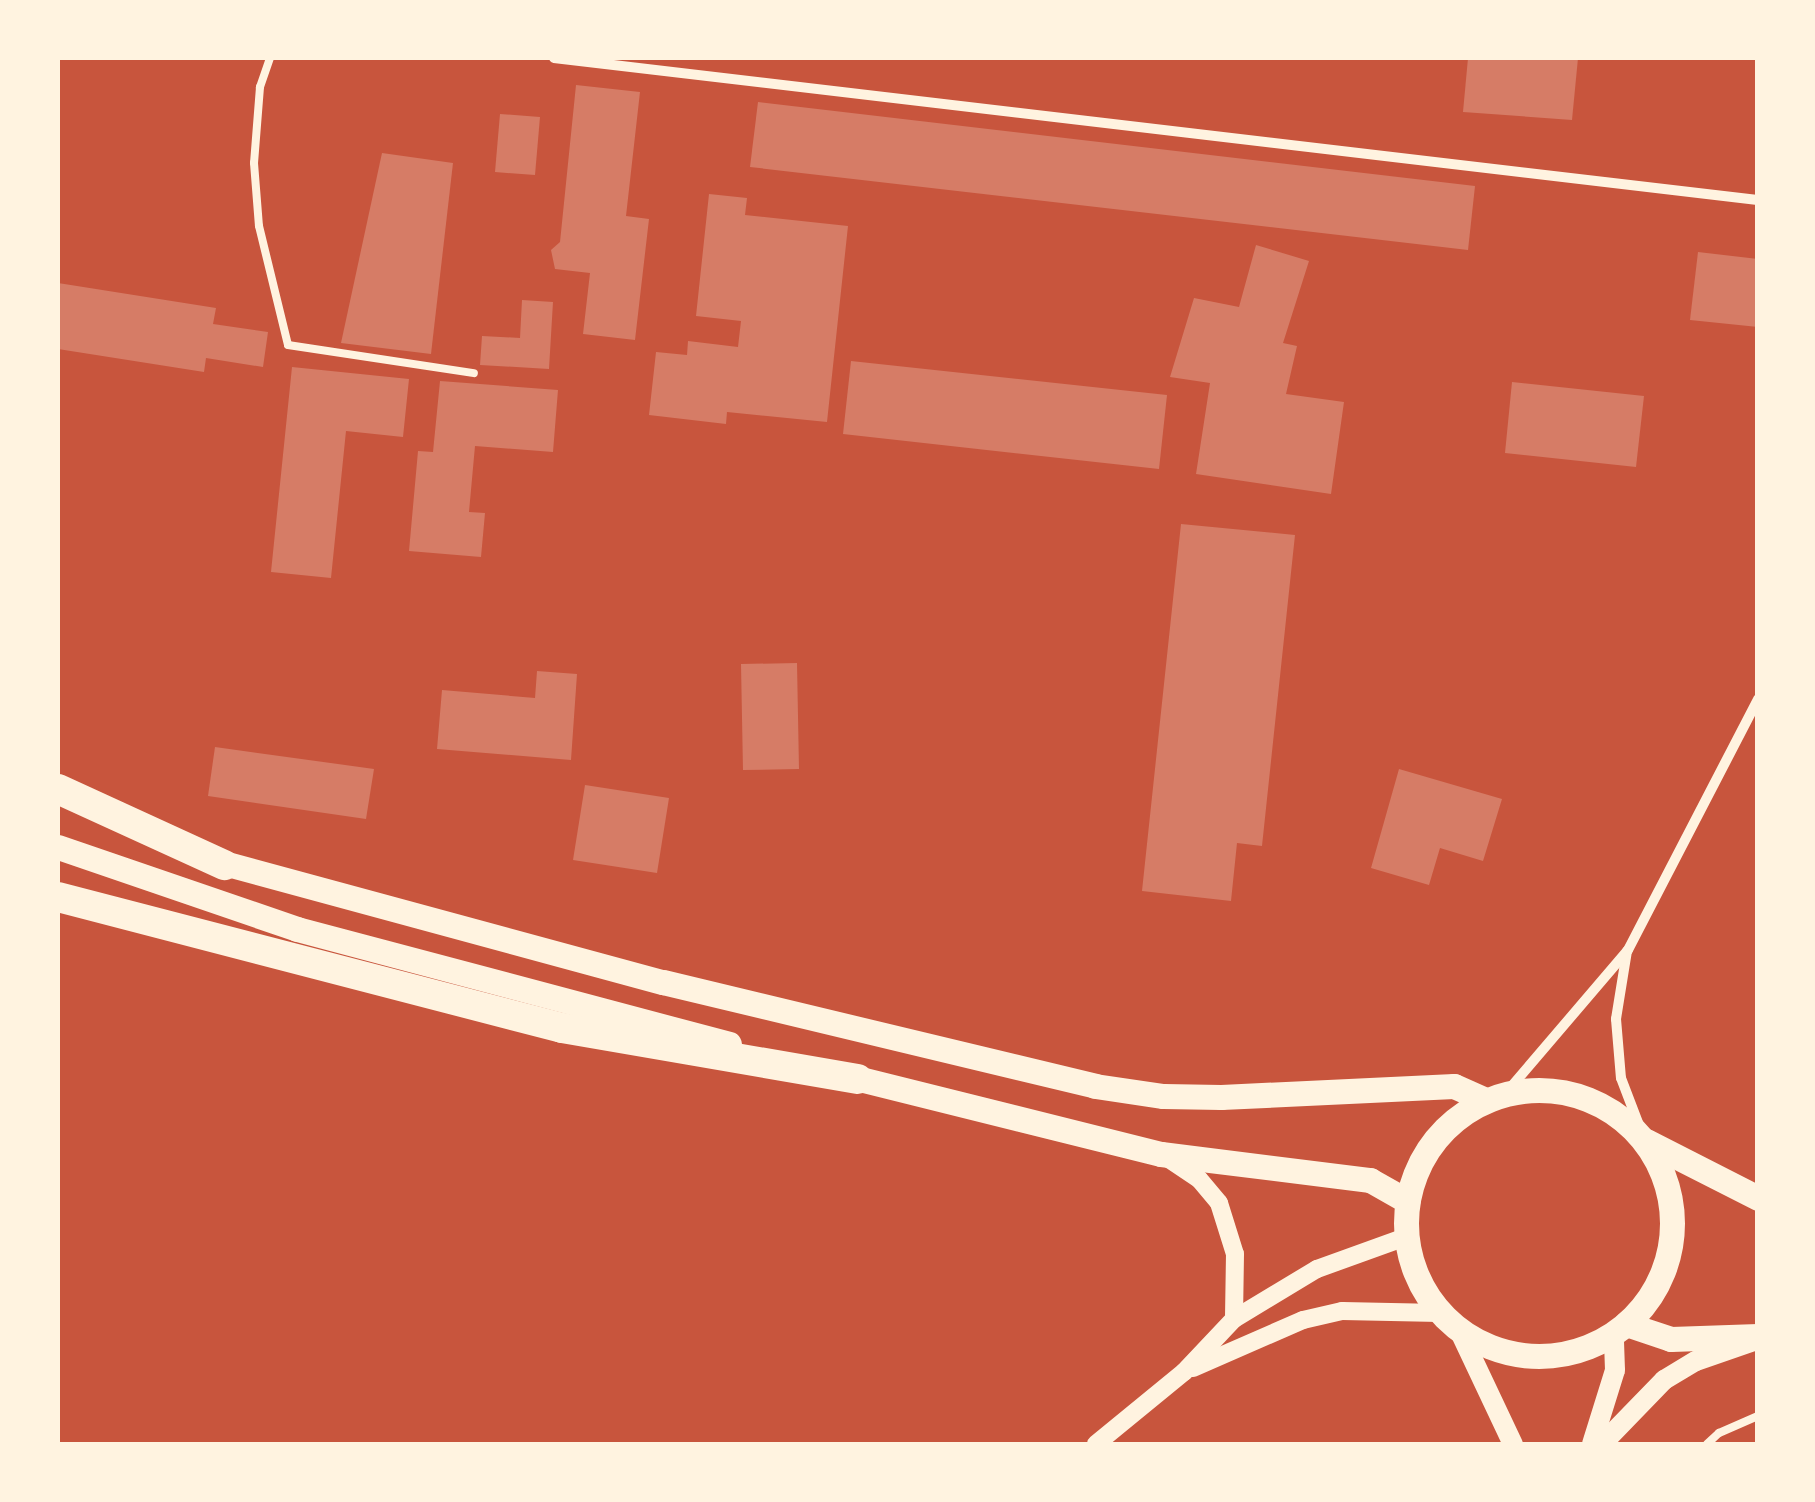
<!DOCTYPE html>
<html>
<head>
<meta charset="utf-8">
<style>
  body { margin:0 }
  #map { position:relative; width:1815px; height:1502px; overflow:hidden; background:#c8553d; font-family:"Noto Sans",sans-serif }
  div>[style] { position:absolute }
  .building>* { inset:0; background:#d67c66 }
  .service>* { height:8px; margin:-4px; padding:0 4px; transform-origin:4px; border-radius:4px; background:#fff3e0 }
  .minor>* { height:10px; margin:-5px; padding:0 5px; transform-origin:5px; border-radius:5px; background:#fff3e0 }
  .tertiary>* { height:18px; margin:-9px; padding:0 9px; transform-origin:9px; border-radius:9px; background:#fff3e0 }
  .secondary>* { height:20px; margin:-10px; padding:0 10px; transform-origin:10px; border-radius:10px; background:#fff3e0 }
  .primary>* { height:25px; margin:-12.5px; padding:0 12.5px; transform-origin:12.5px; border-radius:12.5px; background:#fff3e0 }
  .primary>.ring { margin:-12.5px; padding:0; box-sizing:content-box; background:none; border:25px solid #fff3e0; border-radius:50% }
  .motorway>* { height:30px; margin:-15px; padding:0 15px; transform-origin:15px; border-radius:15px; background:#fff3e0 }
  span { translate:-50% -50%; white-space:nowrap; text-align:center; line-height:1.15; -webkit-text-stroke:10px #fff3e0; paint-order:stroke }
  .frame { position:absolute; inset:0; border:60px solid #fff3e0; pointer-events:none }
</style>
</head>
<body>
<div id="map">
  <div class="building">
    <i style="clip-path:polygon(1468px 58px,1578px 58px,1572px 120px,1463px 112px)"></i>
    <i style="clip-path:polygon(576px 85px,640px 92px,626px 216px,649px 219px,635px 340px,583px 334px,590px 273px,555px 269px,551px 250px,560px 242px)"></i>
    <i style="clip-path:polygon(758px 102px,1475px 186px,1468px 250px,750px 167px)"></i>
    <i style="clip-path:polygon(500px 114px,540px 117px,535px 175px,495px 172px)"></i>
    <i style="clip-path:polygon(382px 153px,453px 163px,431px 354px,341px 343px)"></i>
    <i style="clip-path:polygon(709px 194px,747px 198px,745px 215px,848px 226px,827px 422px,727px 412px,726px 424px,649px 415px,656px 352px,687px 355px,688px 341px,738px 347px,741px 321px,696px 316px)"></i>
    <i style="clip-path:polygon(1256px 245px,1309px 261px,1283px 343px,1297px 346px,1286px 394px,1344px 402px,1331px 494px,1196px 474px,1210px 383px,1170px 377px,1194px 298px,1239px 307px)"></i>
    <i style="clip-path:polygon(1698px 252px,1758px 259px,1758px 327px,1690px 320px)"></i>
    <i style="clip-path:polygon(58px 283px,216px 308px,213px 324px,268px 332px,263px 367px,206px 358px,204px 372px,58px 349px)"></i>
    <i style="clip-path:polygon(522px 300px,553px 302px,549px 369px,480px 365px,482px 336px,520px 338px)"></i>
    <i style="clip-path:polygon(851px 361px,1167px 395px,1159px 469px,843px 434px)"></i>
    <i style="clip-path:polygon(292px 367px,409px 379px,403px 437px,346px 431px,331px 578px,271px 572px)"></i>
    <i style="clip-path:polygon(440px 381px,558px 390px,553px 452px,475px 446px,469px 512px,485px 513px,481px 557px,409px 551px,418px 451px,433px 452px)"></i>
    <i style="clip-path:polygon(1512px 382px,1644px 396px,1636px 467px,1505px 453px)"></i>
    <i style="clip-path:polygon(1181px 524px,1295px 535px,1262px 846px,1237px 843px,1231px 901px,1142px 891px)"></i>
    <i style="clip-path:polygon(797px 663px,799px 769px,743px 770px,741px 664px)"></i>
    <i style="clip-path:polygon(537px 671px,577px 674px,571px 760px,437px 749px,442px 690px,535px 698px)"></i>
    <i style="clip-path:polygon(215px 747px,374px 769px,366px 819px,208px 796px)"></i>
    <i style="clip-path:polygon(1399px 769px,1502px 799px,1483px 861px,1440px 848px,1429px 885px,1371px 868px)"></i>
    <i style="clip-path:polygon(585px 785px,669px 798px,657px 873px,573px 860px)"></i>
  </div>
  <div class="service">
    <i style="left:270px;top:58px;width:31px;rotate:109deg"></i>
    <i style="left:260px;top:87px;width:76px;rotate:94.5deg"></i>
    <i style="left:254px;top:163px;width:63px;rotate:85.5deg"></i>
    <i style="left:259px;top:226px;width:122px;rotate:76.3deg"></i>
    <i style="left:288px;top:345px;width:188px;rotate:8.6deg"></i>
    <i style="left:1707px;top:1444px;width:16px;rotate:-43deg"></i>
    <i style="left:1719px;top:1433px;width:43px;rotate:-23.6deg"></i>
  </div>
  <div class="minor">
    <i style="left:554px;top:58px;width:1212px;rotate:6.73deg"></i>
    <i style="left:1627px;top:951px;width:69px;rotate:99.2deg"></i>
    <i style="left:1616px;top:1019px;width:59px;rotate:85.2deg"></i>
    <i style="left:1621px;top:1078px;width:67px;rotate:69.1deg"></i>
    <i style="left:1505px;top:1094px;width:189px;rotate:-49.5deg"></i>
    <i style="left:1628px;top:950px;width:283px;rotate:-62.6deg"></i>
  </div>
  <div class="tertiary">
    <i style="left:1166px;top:1157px;width:40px;rotate:34deg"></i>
    <i style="left:1199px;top:1179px;width:31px;rotate:50deg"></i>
    <i style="left:1219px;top:1203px;width:53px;rotate:72.6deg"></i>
    <i style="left:1235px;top:1254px;width:65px;rotate:90.9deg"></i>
    <i style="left:1193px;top:1368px;width:120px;rotate:-23.6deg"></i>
    <i style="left:1303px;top:1320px;width:40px;rotate:-13deg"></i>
    <i style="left:1342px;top:1311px;width:98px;rotate:1.2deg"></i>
    <i style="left:1096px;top:1444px;width:114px;rotate:-39.3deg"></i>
    <i style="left:1184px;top:1372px;width:73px;rotate:-46.7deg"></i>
    <i style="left:1234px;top:1319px;width:97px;rotate:-31.1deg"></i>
    <i style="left:1317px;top:1269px;width:95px;rotate:-19.8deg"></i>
  </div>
  <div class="secondary">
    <i style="left:1459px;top:1330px;width:126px;rotate:64.7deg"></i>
    <i style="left:1592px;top:1444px;width:77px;rotate:-72.7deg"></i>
    <i style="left:1615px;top:1370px;width:36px;rotate:-92deg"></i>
    <i style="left:1602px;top:1444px;width:89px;rotate:-45.9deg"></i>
    <i style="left:1664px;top:1380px;width:37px;rotate:-31deg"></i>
    <i style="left:1696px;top:1361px;width:61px;rotate:-19deg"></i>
  </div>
  <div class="primary">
    <i style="left:58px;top:847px;width:253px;rotate:18.9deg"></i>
    <i style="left:297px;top:929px;width:447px;rotate:14.9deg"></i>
    <i style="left:209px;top:859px;width:470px;rotate:15.2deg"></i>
    <i style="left:663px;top:982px;width:444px;rotate:13.5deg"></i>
    <i style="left:1095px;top:1086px;width:69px;rotate:8.4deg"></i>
    <i style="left:1163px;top:1096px;width:58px;rotate:1deg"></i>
    <i style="left:1221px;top:1097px;width:233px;rotate:-2.7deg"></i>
    <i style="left:1454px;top:1086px;width:35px;rotate:24deg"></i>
    <i style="left:840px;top:1074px;width:331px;rotate:14deg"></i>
    <i style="left:1161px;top:1154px;width:211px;rotate:7.1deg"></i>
    <i style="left:1370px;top:1180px;width:43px;rotate:29.6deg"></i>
    <i class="ring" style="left:1406px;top:1090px;width:241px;height:241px"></i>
    <i style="left:1646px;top:1141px;width:126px;rotate:27deg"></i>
    <i style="left:1626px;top:1324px;width:47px;rotate:18.4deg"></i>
    <i style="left:1671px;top:1339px;width:87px;rotate:-2deg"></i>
  </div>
  <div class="motorway">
    <i style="left:58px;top:789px;width:183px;rotate:24.6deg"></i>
    <i style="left:58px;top:897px;width:521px;rotate:14.57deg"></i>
    <i style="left:562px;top:1028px;width:300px;rotate:9.8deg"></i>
  </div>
  <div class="frame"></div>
</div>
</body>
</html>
